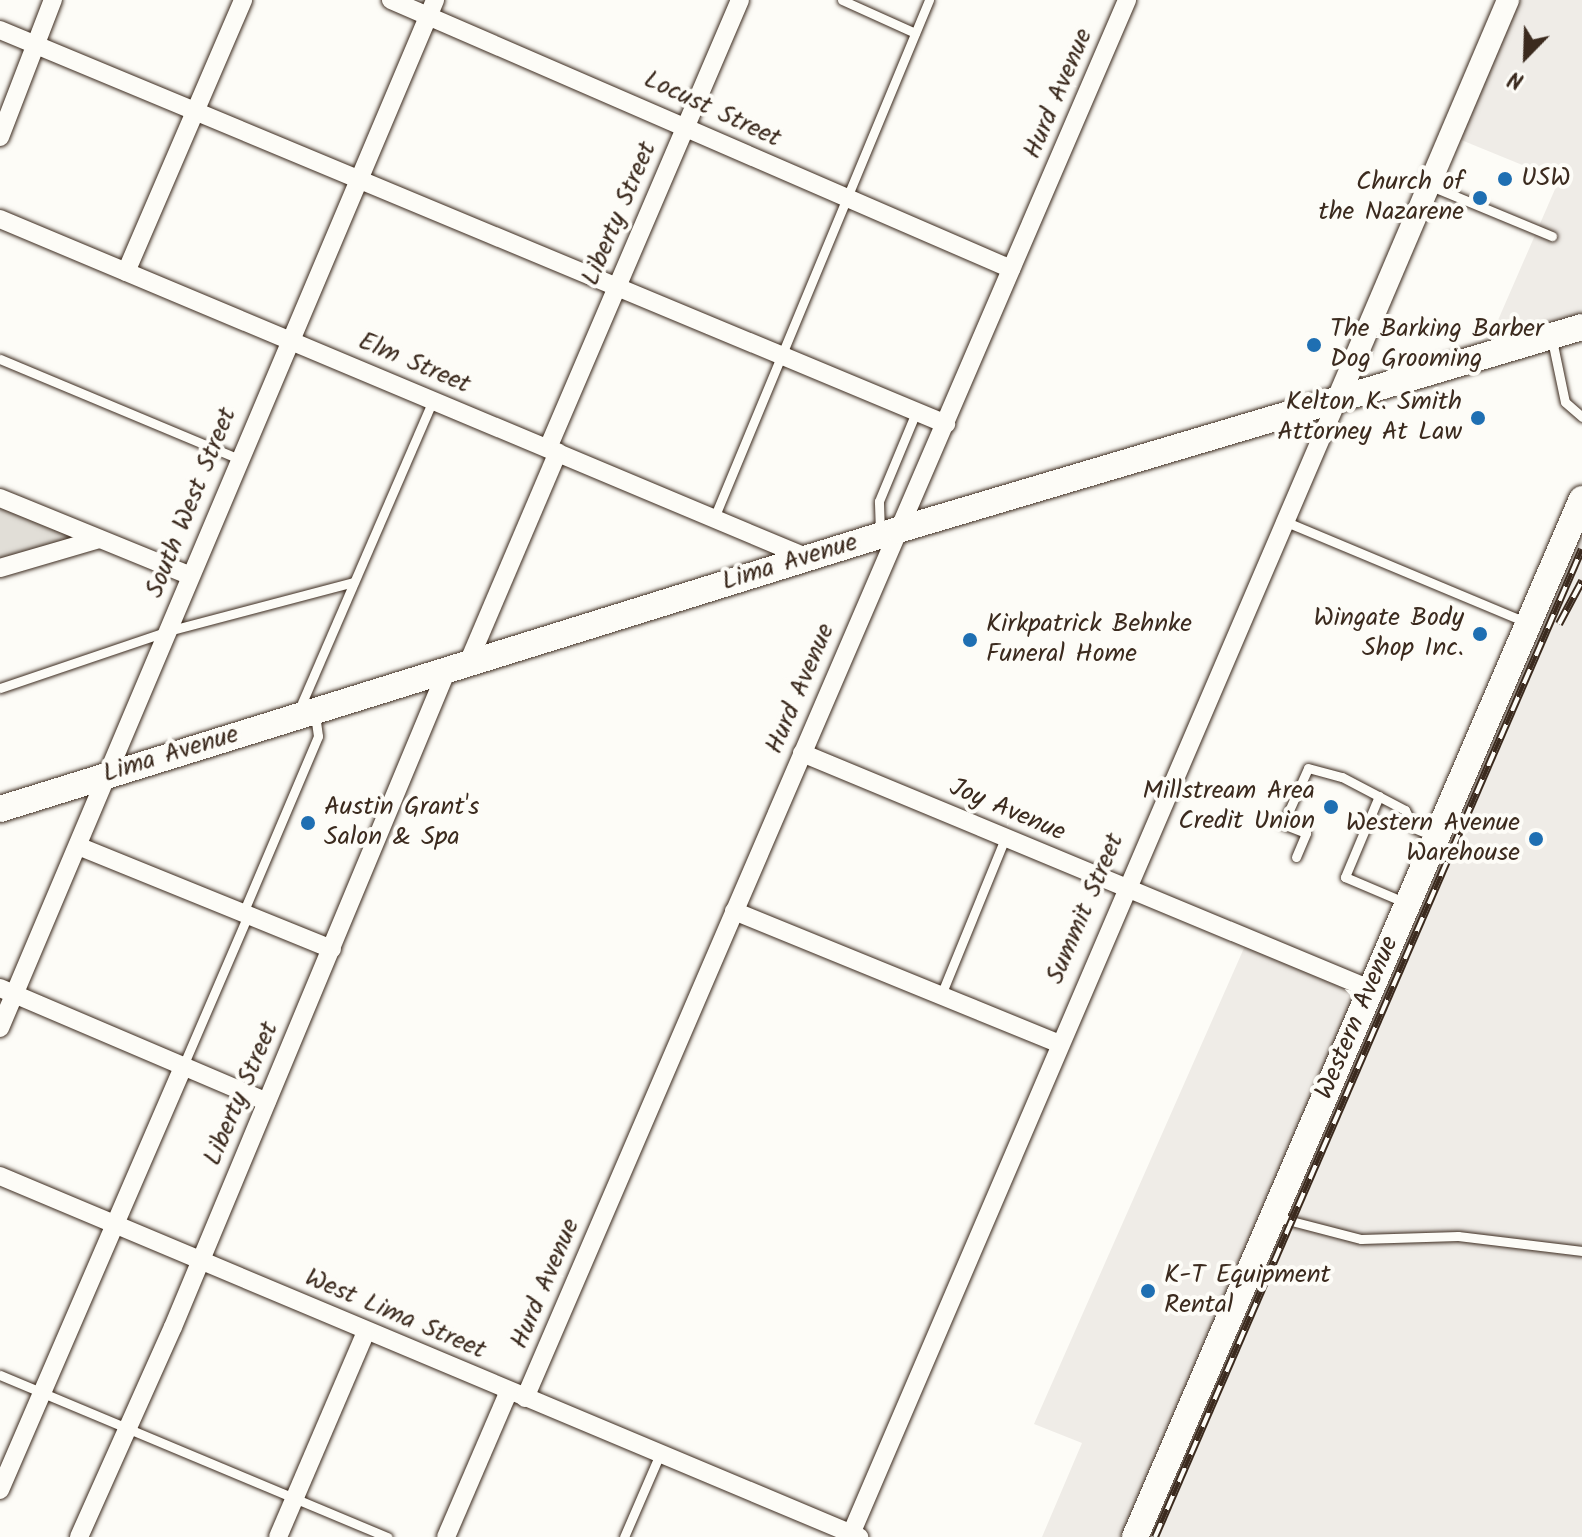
<!DOCTYPE html>
<html>
<head>
<meta charset="utf-8">
<style>
  body { margin:0 }
  #map { position:relative; width:1582px; height:1537px; overflow:hidden; background:#fdfcf7; font-family:Kalam,sans-serif }
  div>[style] { position:absolute }
  .built>* { inset:0; background:#efece7 }
  .green>* { inset:0; background:#e1ded7 }
  .roads { filter:drop-shadow(0 0 2px #3b2a1e) drop-shadow(0 0 2px #3b2a1e) }
  .service>* { height:9px; margin:-4.5px; padding:0 4.5px; transform-origin:4.5px; border-radius:4.5px; background:#fdfcf7 }
  .minor>* { height:18px; margin:-9px; padding:0 9px; transform-origin:9px; border-radius:9px; background:#fdfcf7 }
  .tertiary>* { height:22px; margin:-11px; padding:0 11px; transform-origin:11px; border-radius:11px; background:#fdfcf7 }
  .secondary>* { height:26px; margin:-13px; padding:0 13px; transform-origin:13px; border-radius:13px; background:#fdfcf7 }
  .rail>* { height:8px; margin-top:-4px; transform-origin:0; background:repeating-linear-gradient(90deg,#fdfcf7 0 15px,#3b2a1e 0 30px); box-sizing:border-box; border-block:2px solid #3b2a1e }
  .dots>* { width:22px; height:22px; translate:-50% -50%; box-sizing:border-box; border:4px solid #fdfcf7; border-radius:50% }
  span { translate:-50% -50%; white-space:nowrap; text-align:center; line-height:1.15; -webkit-text-stroke:8px #fdfcf7; paint-order:stroke }
  .street-label { font-size:26px; color:#3b2a1e }
  .poi-label { font-size:26px; color:#3b2a1e }
  .left { translate:0 -50%; text-align:left }
  .right { translate:-100% -50%; text-align:right }
  .north { position:absolute; left:1486px; top:16px; width:80px; height:80px; -webkit-text-stroke:6px #fdfcf7; paint-order:stroke; rotate:203deg; font-size:22px; font-weight:700; line-height:32px; text-align:center; color:#3b2a1e }
  .north::after { content:''; display:block; margin:auto; width:28px; height:36px; background:#3b2a1e; clip-path:polygon(50% 0,100% 100%,50% 72%,0 100%) }
</style>
</head>
<body>
<div id="map">
  <div class="built">
    <i style="clip-path:polygon(1508px 0,1582px 0,1582px 327px,1482px 357px,1559px 180px,1449px 135px)"></i>
    <i style="clip-path:polygon(1582px 499px,1582px 1537px,1042px 1537px,1082px 1443px,1034px 1424px,1248px 939px,1369px 989px)"></i>
  </div>
  <div class="green">
    <i style="clip-path:polygon(0 498px,99px 539px,0 568px)"></i>
  </div>
  <div class="roads">
    <div class="service">
      <i style="left:842px;top:0;width:80px;rotate:24.3deg"></i>
      <i style="left:1431px;top:186px;width:131px;rotate:22.5deg"></i>
      <i style="left:1552px;top:340px;width:63px;rotate:78.2deg"></i>
      <i style="left:1565px;top:402px;width:23px;rotate:41deg"></i>
      <i style="left:0;top:359px;width:259px;rotate:22.7deg"></i>
      <i style="left:714px;top:518px;width:561px;rotate:-67.46deg"></i>
      <i style="left:1284px;top:521px;width:261px;rotate:22.7deg"></i>
      <i style="left:880px;top:532px;width:31px;rotate:-92deg"></i>
      <i style="left:879px;top:501px;width:96px;rotate:-67.4deg"></i>
      <i style="left:0;top:688px;width:177px;rotate:-18.7deg"></i>
      <i style="left:168px;top:631px;width:192px;rotate:-14.8deg"></i>
      <i style="left:298px;top:712px;width:340px;rotate:-66.6deg"></i>
      <i style="left:1379px;top:796px;width:88px;rotate:112.8deg"></i>
      <i style="left:1345px;top:877px;width:64px;rotate:23deg"></i>
      <i style="left:1296px;top:857px;width:26px;rotate:-67deg"></i>
      <i style="left:1306px;top:833px;width:25px;rotate:-159deg"></i>
      <i style="left:1283px;top:824px;width:61px;rotate:-65.9deg"></i>
      <i style="left:1308px;top:768px;width:35px;rotate:15deg"></i>
      <i style="left:1342px;top:777px;width:71px;rotate:27.6deg"></i>
      <i style="left:1405px;top:810px;width:20px;rotate:63deg"></i>
      <i style="left:1414px;top:828px;width:21px;rotate:23deg"></i>
      <i style="left:243px;top:913px;width:192px;rotate:-67deg"></i>
      <i style="left:318px;top:736px;width:22px;rotate:-98deg"></i>
      <i style="left:941px;top:995px;width:170px;rotate:-67.8deg"></i>
      <i style="left:183px;top:1066px;width:164px;rotate:-66.7deg"></i>
      <i style="left:1276px;top:1217px;width:88px;rotate:14.5deg"></i>
      <i style="left:1361px;top:1239px;width:97px;rotate:-1.8deg"></i>
      <i style="left:1458px;top:1236px;width:125px;rotate:6.9deg"></i>
      <i style="left:0;top:1375px;width:420px;rotate:22.7deg"></i>
      <i style="left:624px;top:1537px;width:90px;rotate:-66.6deg"></i>
    </div>
    <div class="minor">
      <i style="left:391px;top:0;width:676px;rotate:23.45deg"></i>
      <i style="left:0;top:30px;width:1025px;rotate:22.61deg"></i>
      <i style="left:0;top:137px;width:147px;rotate:-68.9deg"></i>
      <i style="left:0;top:219px;width:876px;rotate:22.76deg"></i>
      <i style="left:126px;top:272px;width:296px;rotate:-66.7deg"></i>
      <i style="left:548px;top:448px;width:487px;rotate:-66.8deg"></i>
      <i style="left:0;top:498px;width:206px;rotate:22.2deg"></i>
      <i style="left:0;top:568px;width:103px;rotate:-16.3deg"></i>
      <i style="left:468px;top:663px;width:229px;rotate:-66.9deg"></i>
      <i style="left:802px;top:753px;width:615px;rotate:22.56deg"></i>
      <i style="left:78px;top:846px;width:274px;rotate:22.1deg"></i>
      <i style="left:734px;top:911px;width:350px;rotate:22.2deg"></i>
      <i style="left:0;top:988px;width:290px;rotate:23.1deg"></i>
      <i style="left:0;top:1028px;width:1116px;rotate:-67.06deg"></i>
      <i style="left:0;top:1176px;width:932px;rotate:22.79deg"></i>
      <i style="left:525px;top:1398px;width:1522px;rotate:-66.7deg"></i>
      <i style="left:0;top:1490px;width:460px;rotate:-66.6deg"></i>
      <i style="left:851px;top:1534px;width:1233px;rotate:-66.78deg"></i>
      <i style="left:79px;top:1537px;width:230px;rotate:-65.9deg"></i>
      <i style="left:173px;top:1327px;width:712px;rotate:-67.36deg"></i>
      <i style="left:278px;top:1537px;width:223px;rotate:-66.8deg"></i>
      <i style="left:446px;top:1537px;width:159px;rotate:-66.7deg"></i>
    </div>
    <div class="tertiary">
      <i style="left:1337px;top:401px;width:436px;rotate:-66.9deg"></i>
    </div>
    <div class="secondary">
      <i style="left:0;top:809px;width:940px;rotate:-17.26deg"></i>
      <i style="left:898px;top:530px;width:713px;rotate:-16.53deg"></i>
      <i style="left:1135px;top:1537px;width:1130px;rotate:-66.7deg"></i>
    </div>
  </div>
  <div class="rail">
    <i style="left:1559px;top:624px;width:49px;rotate:-61.9deg"></i>
    <i style="left:1155px;top:1537px;width:1076px;rotate:-66.63deg"></i>
  </div>
  <div class="dots">
    <i style="left:1505px;top:179px;background:#1f6fb2"></i>
    <i style="left:1480px;top:198px;background:#1f6fb2"></i>
    <i style="left:1314px;top:345px;background:#1f6fb2"></i>
    <i style="left:1478px;top:418px;background:#1f6fb2"></i>
    <i style="left:1480px;top:634px;background:#1f6fb2"></i>
    <i style="left:970px;top:640px;background:#1f6fb2"></i>
    <i style="left:1331px;top:807px;background:#1f6fb2"></i>
    <i style="left:308px;top:823px;background:#1f6fb2"></i>
    <i style="left:1536px;top:839px;background:#1f6fb2"></i>
    <i style="left:1148px;top:1291px;background:#1f6fb2"></i>
  </div>
  <div class="street-label">
    <span style="left:1059px;top:94px;rotate:-67deg">Hurd Avenue</span>
    <span style="left:712px;top:110px;rotate:25deg">Locust Street</span>
    <span style="left:620px;top:214px;rotate:-67deg">Liberty Street</span>
    <span style="left:414px;top:364px;rotate:23deg">Elm Street</span>
    <span style="left:192px;top:503px;rotate:-68deg">South West Street</span>
    <span style="left:790px;top:563px;rotate:-17deg">Lima Avenue</span>
    <span style="left:801px;top:689px;rotate:-67deg">Hurd Avenue</span>
    <span style="left:171px;top:755px;rotate:-17deg">Lima Avenue</span>
    <span style="left:1007px;top:811px;rotate:23deg">Joy Avenue</span>
    <span style="left:1086px;top:909px;rotate:-67deg">Summit Street</span>
    <span style="left:1358px;top:1018px;rotate:-67deg">Western Avenue</span>
    <span style="left:242px;top:1094px;rotate:-67deg">Liberty Street</span>
    <span style="left:546px;top:1284px;rotate:-67deg">Hurd Avenue</span>
    <span style="left:395px;top:1315px;rotate:23deg">West Lima Street</span>
  </div>
  <div class="poi-label">
    <span class="left" style="left:1521px;top:179px">USW</span>
    <span class="right" style="left:1464px;top:198px">Church of<br>the Nazarene</span>
    <span class="left" style="left:1330px;top:345px">The Barking Barber<br>Dog Grooming</span>
    <span class="right" style="left:1462px;top:418px">Kelton K. Smith<br>Attorney At Law</span>
    <span class="right" style="left:1464px;top:634px">Wingate Body<br>Shop Inc.</span>
    <span class="left" style="left:986px;top:640px">Kirkpatrick Behnke<br>Funeral Home</span>
    <span class="right" style="left:1315px;top:807px">Millstream Area<br>Credit Union</span>
    <span class="left" style="left:324px;top:823px">Austin Grant's<br>Salon &amp; Spa</span>
    <span class="right" style="left:1520px;top:839px">Western Avenue<br>Warehouse</span>
    <span class="left" style="left:1164px;top:1291px">K-T Equipment<br>Rental</span>
  </div>
  <div class="north">N</div>
</div>
</body>
</html>
